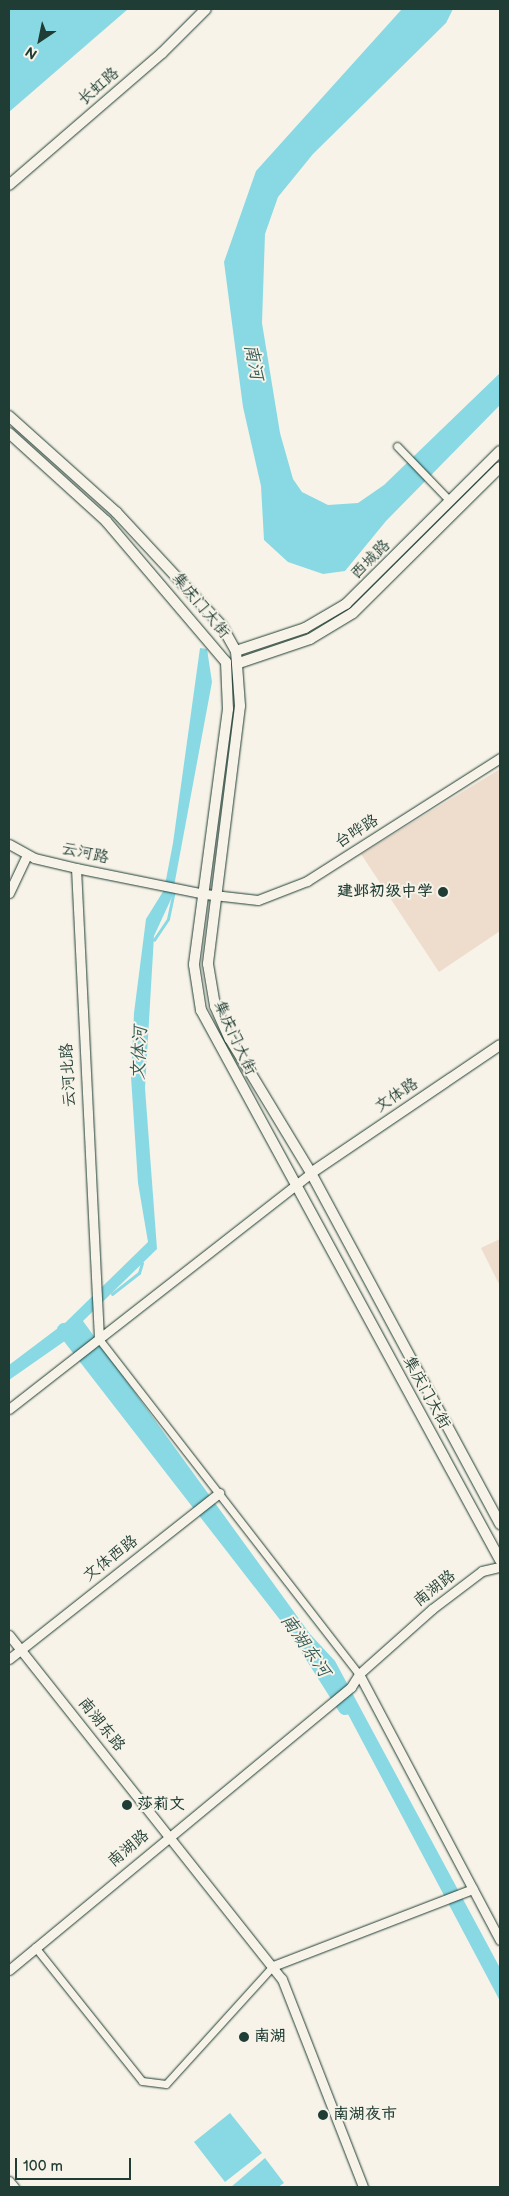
<!DOCTYPE html>
<html>
<head>
<meta charset="utf-8">
<style>
  body { margin:0 }
  #map { position:relative; width:509px; height:2196px; overflow:hidden; background:#f7f3e8; font-family:"Balsamiq Sans","LXGW WenKai TC",sans-serif }
  div>[style] { position:absolute }
  .built>* { inset:0; background:#eedccc }
  .water>* { inset:0; background:#88d9e4 }
  .stream>* { height:2.5px; margin:-1.25px; padding:0 1.25px; transform-origin:1.25px; border-radius:1.25px; background:#88d9e4 }
  .river>* { height:14px; margin:-7px; padding:0 7px; transform-origin:7px; border-radius:7px; background:#88d9e4 }
  .roads { filter:drop-shadow(0 0 1px #1f3d34) drop-shadow(0 0 1px #1f3d34) }
  .minor>* { height:7px; margin:-3.5px; padding:0 3.5px; transform-origin:3.5px; border-radius:3.5px; background:#f7f3e8 }
  .tertiary>* { height:9px; margin:-4.5px; padding:0 4.5px; transform-origin:4.5px; border-radius:4.5px; background:#f7f3e8 }
  .secondary>* { height:10px; margin:-5px; padding:0 5px; transform-origin:5px; border-radius:5px; background:#f7f3e8 }
  .dots>* { width:14px; height:14px; translate:-50% -50%; box-sizing:border-box; border:2px solid #f7f3e8; border-radius:50% }
  span { translate:-50% -50%; white-space:nowrap; text-align:center; line-height:1.15; -webkit-text-stroke:4px #f7f3e8; paint-order:stroke }
  .street-label { font-size:16px; color:#1f3d34 }
  .poi-label { font-size:16px; color:#1f3d34; font-weight:700 }
  .right { translate:-100% -50%; text-align:right }
  .left { translate:0 -50%; text-align:left }
  .water-label { font-size:18px; color:#345c57; font-style:italic }
  .frame { position:absolute; inset:0; border:10px solid #1f3d34; pointer-events:none }
  .north { position:absolute; left:15px; top:15px; width:50px; height:50px; -webkit-text-stroke:4px #f7f3e8; paint-order:stroke; rotate:214deg; font-size:14px; font-weight:700; line-height:20px; text-align:center; color:#1f3d34 }
  .north::after { content:''; display:block; margin:auto; width:18px; height:22px; background:#1f3d34; clip-path:polygon(50% 0,100% 100%,50% 72%,0 100%) }
  .scale { position:absolute; left:15px; top:2158px; width:116px; height:22px; box-sizing:border-box; border:2px solid #1f3d34; border-top:0; padding-left:6px; font-size:15px; line-height:18px; white-space:nowrap; color:#1f3d34; -webkit-text-stroke:4px #f7f3e8; paint-order:stroke }
</style>
</head>
<body>
<div id="map">
  <div class="built">
    <i style="clip-path:polygon(500px 769px,500px 931px,439px 972px,361px 854px)"></i>
    <i style="clip-path:polygon(500px 1239px,500px 1286px,481px 1248px)"></i>
  </div>
  <div class="water">
    <i style="clip-path:polygon(9px 9px,128px 9px,9px 112px)"></i>
    <i style="clip-path:polygon(402px 9px,453px 9px,446px 23px,313px 154px,278px 197px,265px 234px,262px 323px,280px 433px,293px 479px,302px 492px,328px 505px,358px 503px,384px 485px,500px 373px,500px 405px,386px 521px,345px 571px,323px 574px,288px 562px,264px 540px,261px 486px,243px 407px,224px 262px,256px 171px)"></i>
    <i style="clip-path:polygon(200px 648px,207px 649px,212px 682px,172px 897px,154px 936px,145px 1088px,157px 1249px,83px 1321px,310px 1634px,335px 1661px,500px 1968px,500px 2001px,314px 1650px,72px 1336px,9px 1380px,9px 1365px,66px 1322px,148px 1242px,138px 1183px,131px 1077px,134px 1013px,146px 919px,164px 890px,173px 843px)"></i>
    <i style="clip-path:polygon(230px 2113px,262px 2153px,225px 2182px,194px 2142px)"></i>
    <i style="clip-path:polygon(265px 2158px,284px 2183px,278px 2187px,231px 2187px)"></i>
  </div>
  <div class="stream">
    <i style="left:154px;top:940px;width:25px;rotate:-56deg"></i>
    <i style="left:168px;top:919px;width:30px;rotate:-78deg"></i>
    <i style="left:112px;top:1294px;width:34px;rotate:-38deg"></i>
    <i style="left:139px;top:1273px;width:10px;rotate:-73deg"></i>
  </div>
  <div class="river">
    <i style="left:64px;top:1330px;width:368px;rotate:52.2deg"></i>
    <i style="left:290px;top:1621px;width:103px;rotate:57.7deg"></i>
  </div>
  <div class="roads">
    <div class="minor">
      <i style="left:397px;top:446px;width:76px;rotate:46.1deg"></i>
      <i style="left:99px;top:1339px;width:424px;rotate:52.2deg"></i>
      <i style="left:35px;top:1947px;width:171px;rotate:51.4deg"></i>
      <i style="left:142px;top:2081px;width:24px;rotate:7deg"></i>
      <i style="left:166px;top:2084px;width:159px;rotate:-47.8deg"></i>
    </div>
    <div class="tertiary">
      <i style="left:9px;top:844px;width:29px;rotate:29deg"></i>
      <i style="left:34px;top:858px;width:43px;rotate:13.4deg"></i>
      <i style="left:76px;top:868px;width:132px;rotate:11.4deg"></i>
      <i style="left:205px;top:894px;width:53px;rotate:6.5deg"></i>
      <i style="left:258px;top:900px;width:53px;rotate:-21.2deg"></i>
      <i style="left:307px;top:881px;width:229px;rotate:-32.5deg"></i>
      <i style="left:76px;top:868px;width:472px;rotate:87.2deg"></i>
      <i style="left:9px;top:893px;width:42px;rotate:-64.7deg"></i>
      <i style="left:9px;top:1409px;width:383px;rotate:-38deg"></i>
      <i style="left:9px;top:1635px;width:439px;rotate:51.6deg"></i>
      <i style="left:282px;top:1979px;width:223px;rotate:68.7deg"></i>
      <i style="left:9px;top:1659px;width:268px;rotate:-38.3deg"></i>
      <i style="left:359px;top:1674px;width:301px;rotate:62.1deg"></i>
      <i style="left:273px;top:1966px;width:214px;rotate:-21.1deg"></i>
      <i style="left:9px;top:1970px;width:444px;rotate:-39.6deg"></i>
      <i style="left:351px;top:1687px;width:15px;rotate:-58deg"></i>
      <i style="left:359px;top:1674px;width:98px;rotate:-41.7deg"></i>
      <i style="left:432px;top:1609px;width:63px;rotate:-37.2deg"></i>
      <i style="left:482px;top:1571px;width:18px;rotate:-13deg"></i>
      <i style="left:9px;top:2181px;width:8px;rotate:50deg"></i>
    </div>
    <div class="secondary">
      <i style="left:9px;top:185px;width:202px;rotate:-40.8deg"></i>
      <i style="left:162px;top:53px;width:62px;rotate:-45deg"></i>
      <i style="left:9px;top:416px;width:144px;rotate:41.9deg"></i>
      <i style="left:116px;top:512px;width:156px;rotate:47.1deg"></i>
      <i style="left:222px;top:626px;width:29px;rotate:61deg"></i>
      <i style="left:236px;top:651px;width:55px;rotate:85.8deg"></i>
      <i style="left:240px;top:706px;width:260px;rotate:97.1deg"></i>
      <i style="left:208px;top:964px;width:43px;rotate:80.5deg"></i>
      <i style="left:215px;top:1006px;width:36px;rotate:66deg"></i>
      <i style="left:230px;top:1039px;width:157px;rotate:58.8deg"></i>
      <i style="left:311px;top:1173px;width:399px;rotate:61.7deg"></i>
      <i style="left:9px;top:433px;width:131px;rotate:42.2deg"></i>
      <i style="left:106px;top:521px;width:185px;rotate:49.6deg"></i>
      <i style="left:226px;top:662px;width:47px;rotate:87.6deg"></i>
      <i style="left:228px;top:709px;width:258px;rotate:97.6deg"></i>
      <i style="left:194px;top:965px;width:46px;rotate:81.2deg"></i>
      <i style="left:201px;top:1010px;width:626px;rotate:61.47deg"></i>
      <i style="left:236px;top:651px;width:73px;rotate:-18.4deg"></i>
      <i style="left:305px;top:628px;width:48px;rotate:-30.3deg"></i>
      <i style="left:346px;top:604px;width:217px;rotate:-44.8deg"></i>
      <i style="left:239px;top:663px;width:75px;rotate:-18.7deg"></i>
      <i style="left:310px;top:639px;width:50px;rotate:-31.2deg"></i>
      <i style="left:353px;top:613px;width:207px;rotate:-44.8deg"></i>
      <i style="left:311px;top:1173px;width:228px;rotate:-34.1deg"></i>
    </div>
  </div>
  <div class="dots">
    <i style="left:443px;top:892px;background:#1f3d34"></i>
    <i style="left:127px;top:1805px;background:#1f3d34"></i>
    <i style="left:244px;top:2037px;background:#1f3d34"></i>
    <i style="left:323px;top:2115px;background:#1f3d34"></i>
  </div>
  <div class="street-label">
    <span style="left:99px;top:87px;rotate:-41deg">长虹路</span>
    <span style="left:371px;top:560px;rotate:-45deg">西城路</span>
    <span style="left:200px;top:606px;rotate:50deg">集庆门大街</span>
    <span style="left:357px;top:832px;rotate:-32deg">台晔路</span>
    <span style="left:85px;top:854px;rotate:12deg">云河路</span>
    <span style="left:234px;top:1038px;rotate:65deg">集庆门大街</span>
    <span style="left:69px;top:1075px;rotate:-93deg">云河北路</span>
    <span style="left:397px;top:1096px;rotate:-34deg">文体路</span>
    <span style="left:426px;top:1393px;rotate:61deg">集庆门大街</span>
    <span style="left:111px;top:1559px;rotate:-38deg">文体西路</span>
    <span style="left:435px;top:1589px;rotate:-38deg">南湖路</span>
    <span style="left:101px;top:1725px;rotate:51deg">南湖东路</span>
    <span style="left:129px;top:1849px;rotate:-40deg">南湖路</span>
  </div>
  <div class="poi-label">
    <span class="right" style="left:433px;top:892px">建邺初级中学</span>
    <span class="left" style="left:137px;top:1805px">莎莉文</span>
    <span class="left" style="left:254px;top:2037px">南湖</span>
    <span class="left" style="left:333px;top:2115px">南湖夜市</span>
  </div>
  <div class="water-label">
    <span style="left:253px;top:362px;rotate:79deg">南河</span>
    <span style="left:140px;top:1053px;rotate:-87deg">文体河</span>
    <span style="left:305px;top:1646px;rotate:55deg">南湖东河</span>
  </div>
  <div class="frame"></div>
  <div class="north">N</div>
  <div class="scale">100 m</div>
</div>
</body>
</html>
